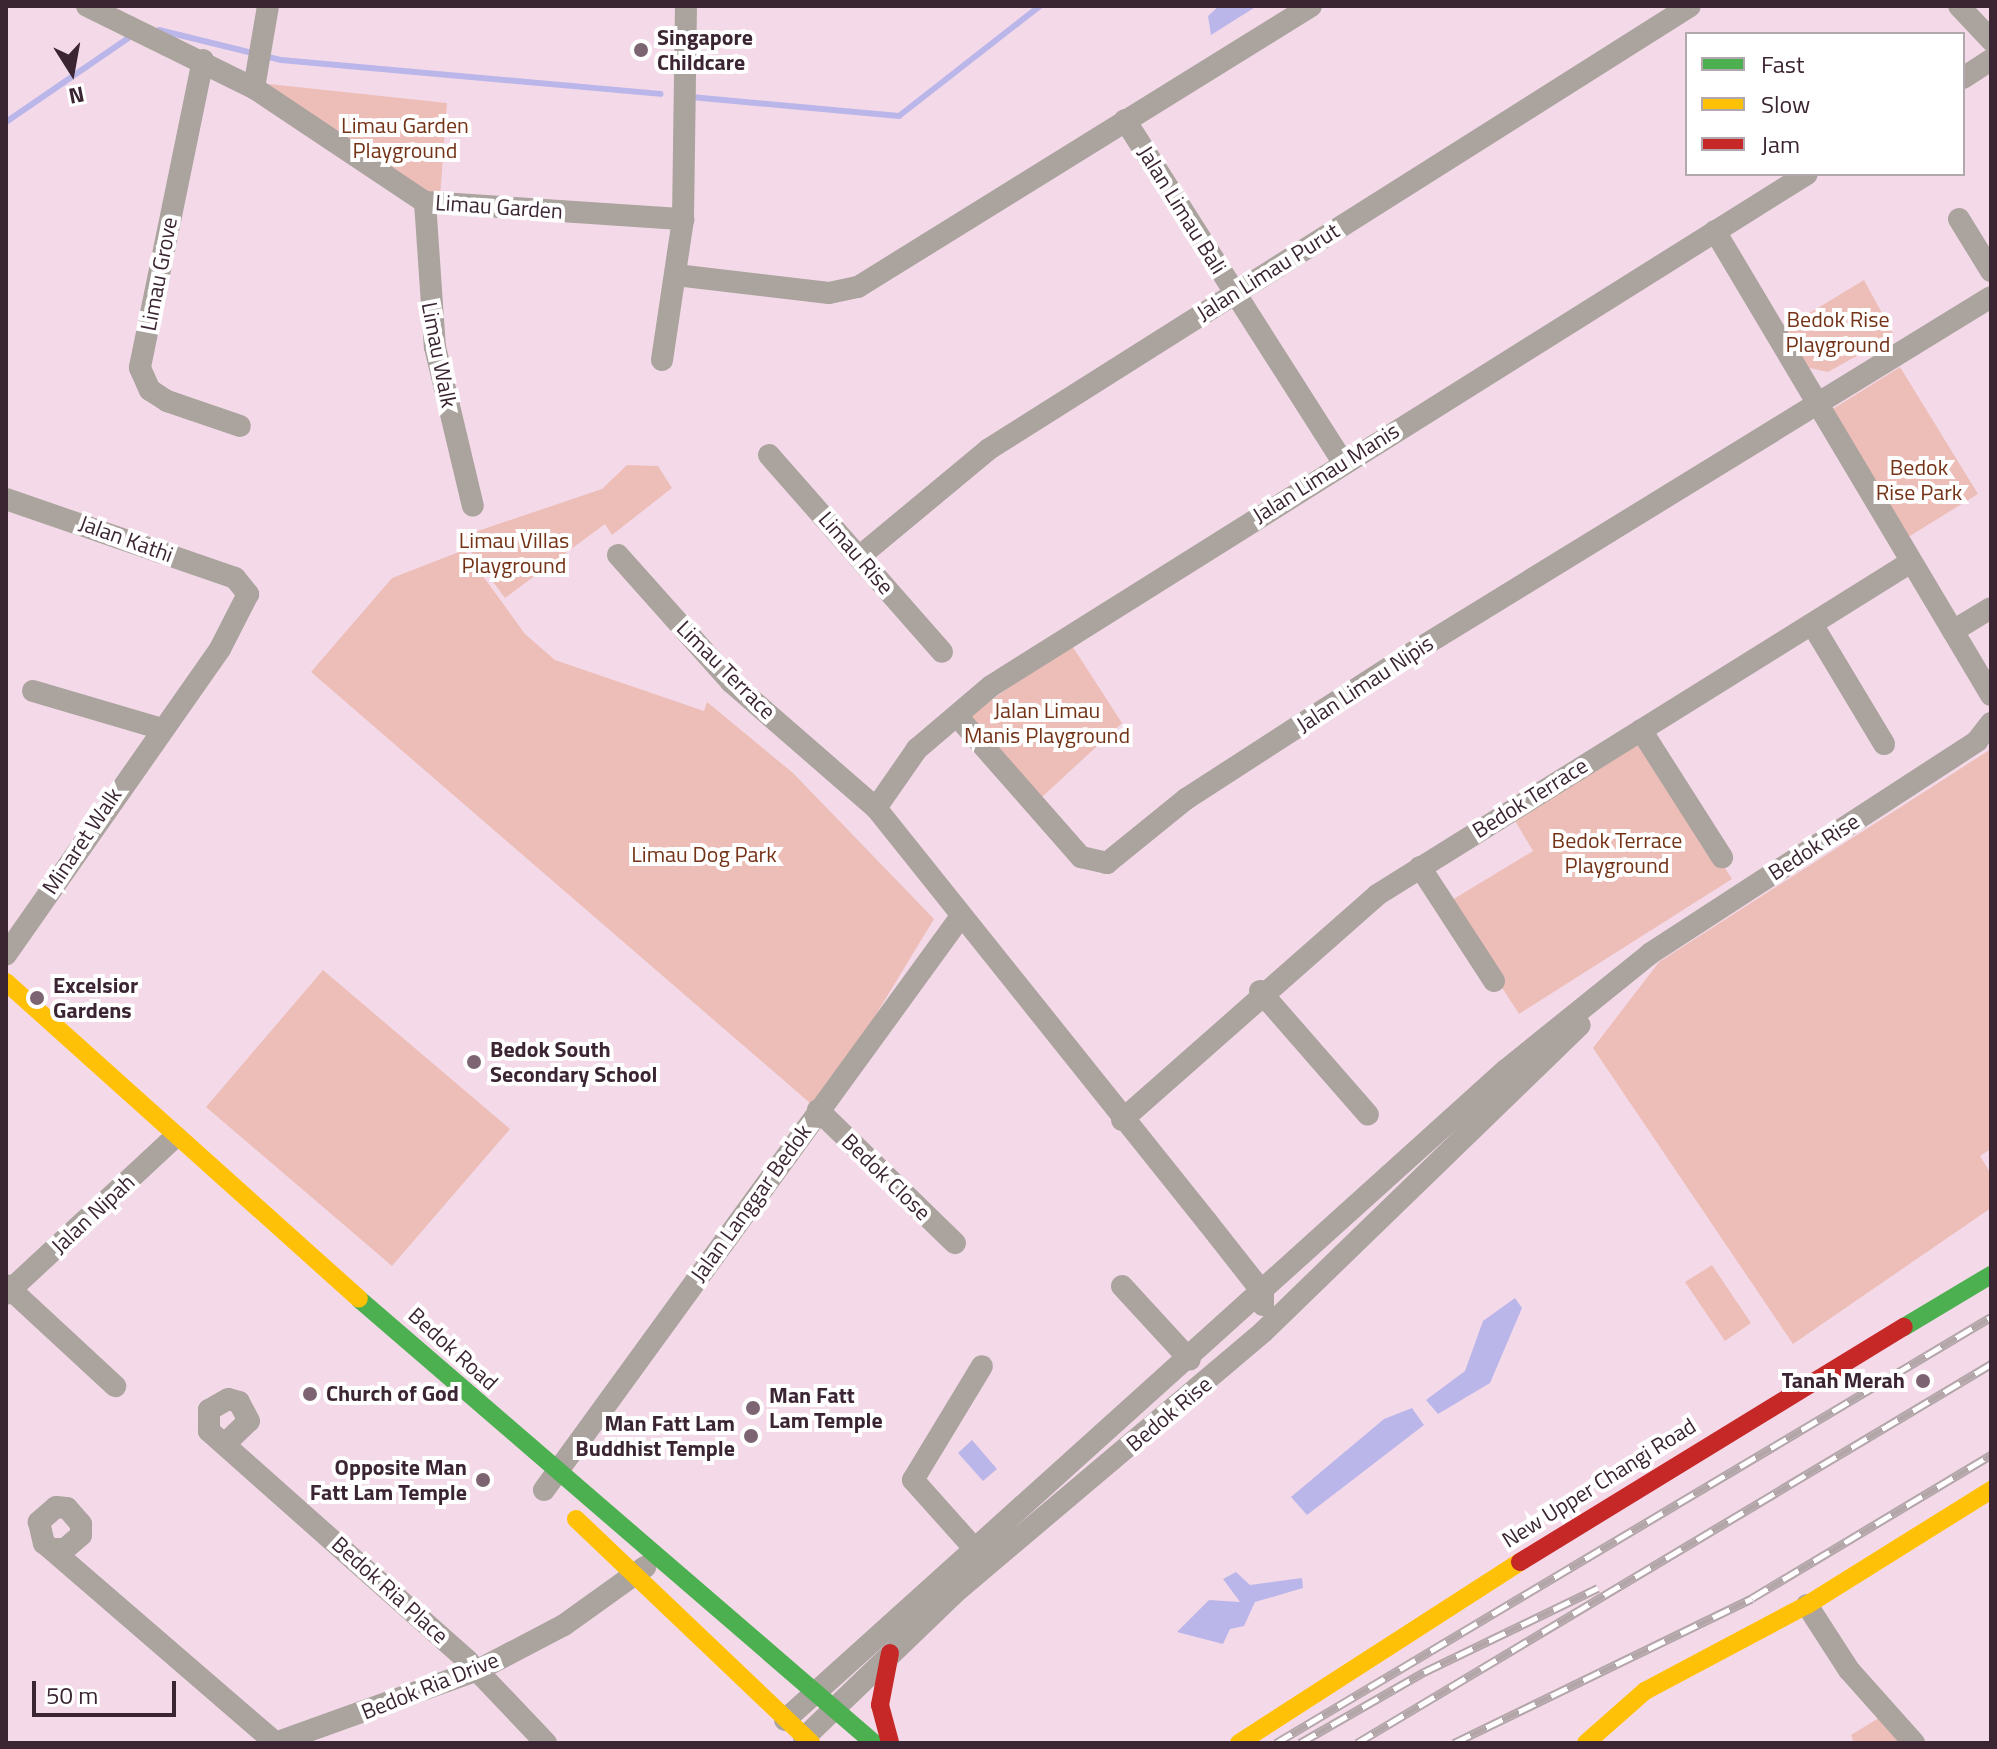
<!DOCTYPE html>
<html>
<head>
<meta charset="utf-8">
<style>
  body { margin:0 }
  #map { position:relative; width:1997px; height:1749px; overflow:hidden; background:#f4dae9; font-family:"Titillium Web",sans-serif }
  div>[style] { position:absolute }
  .green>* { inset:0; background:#edbeb8 }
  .water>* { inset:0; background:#bbb6e9 }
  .stream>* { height:6px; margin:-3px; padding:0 3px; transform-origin:3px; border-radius:3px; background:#bbb6e9 }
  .street>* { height:22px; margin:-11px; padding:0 11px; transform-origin:11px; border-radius:11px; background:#aaa39e }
  .fast>* { height:18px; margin:-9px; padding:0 9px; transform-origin:9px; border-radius:9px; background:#4caf50 }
  .slow>* { height:18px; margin:-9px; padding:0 9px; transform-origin:9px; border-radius:9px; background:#ffc107 }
  .jam>* { height:18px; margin:-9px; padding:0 9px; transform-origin:9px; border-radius:9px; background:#c62828 }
  .rail>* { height:9px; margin-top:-4.5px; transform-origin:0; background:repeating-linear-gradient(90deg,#fff 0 18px,#b3a6a9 0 36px); box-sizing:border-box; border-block:2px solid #b3a6a9 }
  .dots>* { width:22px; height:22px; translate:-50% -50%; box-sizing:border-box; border:4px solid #fff; border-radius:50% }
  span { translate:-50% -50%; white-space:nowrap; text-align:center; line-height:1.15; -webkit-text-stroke:8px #fff; paint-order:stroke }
  .poi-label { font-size:22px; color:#3b2533; font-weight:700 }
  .left { translate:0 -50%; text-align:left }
  .right { translate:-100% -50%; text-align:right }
  .park-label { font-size:22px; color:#743216 }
  .street-label { font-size:22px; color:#3b2533 }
  .frame { position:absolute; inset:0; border:8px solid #3b2533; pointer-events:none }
  .legend { position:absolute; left:1685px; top:32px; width:280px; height:144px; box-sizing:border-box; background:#fff; border:2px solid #b1a8ad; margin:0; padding:10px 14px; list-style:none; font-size:24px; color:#3b2533 }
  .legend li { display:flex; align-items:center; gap:16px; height:40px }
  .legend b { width:40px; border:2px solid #b1a8ad }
  .north { position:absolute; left:32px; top:32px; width:80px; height:80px; -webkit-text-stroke:6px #fff; paint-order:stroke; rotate:169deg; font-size:22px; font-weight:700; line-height:32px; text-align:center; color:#3b2533 }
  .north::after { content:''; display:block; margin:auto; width:28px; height:36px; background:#3b2533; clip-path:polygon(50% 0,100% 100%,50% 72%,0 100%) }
  .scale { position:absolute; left:32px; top:1681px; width:144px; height:36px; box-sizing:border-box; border:4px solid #3b2533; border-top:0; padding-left:10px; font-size:24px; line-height:28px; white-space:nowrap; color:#3b2533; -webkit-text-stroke:6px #fff; paint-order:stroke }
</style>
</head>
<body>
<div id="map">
  <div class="green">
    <i style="clip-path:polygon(269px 84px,447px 103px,440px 198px,423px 196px,268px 95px)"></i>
    <i style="clip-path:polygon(1864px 280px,1894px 335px,1828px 372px,1805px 367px,1778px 332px)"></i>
    <i style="clip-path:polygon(1900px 367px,1978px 494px,1905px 539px,1828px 412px)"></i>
    <i style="clip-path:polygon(627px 465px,658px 466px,672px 488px,612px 535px,605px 524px,505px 598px,460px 537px,602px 489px)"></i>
    <i style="clip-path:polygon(464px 550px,525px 634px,555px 660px,704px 711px,707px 702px,793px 773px,934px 919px,818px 1110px,311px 672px,392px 578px)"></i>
    <i style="clip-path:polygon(1071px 644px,1122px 723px,1041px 798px,970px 715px)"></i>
    <i style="clip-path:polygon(1640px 735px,1732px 879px,1519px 1014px,1447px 903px,1533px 851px,1511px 814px)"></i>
    <i style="clip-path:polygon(1991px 749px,1991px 1149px,1980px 1156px,1991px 1174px,1991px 1208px,1793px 1344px,1593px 1048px,1659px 962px)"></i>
    <i style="clip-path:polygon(323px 970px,510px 1129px,392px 1266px,206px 1107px)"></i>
    <i style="clip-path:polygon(1712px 1265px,1751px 1323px,1725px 1341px,1685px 1282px)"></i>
    <i style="clip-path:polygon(1882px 1716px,1907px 1743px,1854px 1743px,1851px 1735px)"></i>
  </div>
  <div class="water">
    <i style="clip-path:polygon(1219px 6px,1257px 6px,1211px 35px,1208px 16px)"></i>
    <i style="clip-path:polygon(1515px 1298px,1522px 1308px,1490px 1383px,1438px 1414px,1426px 1400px,1465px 1371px,1483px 1321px)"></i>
    <i style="clip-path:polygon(1412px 1408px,1424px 1425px,1307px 1515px,1291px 1497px,1384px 1419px)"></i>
    <i style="clip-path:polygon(972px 1440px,997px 1469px,983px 1481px,958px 1453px)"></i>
    <i style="clip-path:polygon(1236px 1572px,1250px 1585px,1302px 1578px,1303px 1588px,1255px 1602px,1244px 1626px,1230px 1629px,1223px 1644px,1177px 1632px,1209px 1600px,1240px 1602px,1223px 1579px)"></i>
  </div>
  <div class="stream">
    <i style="left:159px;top:30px;width:126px;rotate:13.8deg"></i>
    <i style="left:281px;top:60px;width:381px;rotate:5.1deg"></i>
    <i style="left:691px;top:97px;width:209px;rotate:5.2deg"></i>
    <i style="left:899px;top:116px;width:179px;rotate:-38deg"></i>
    <i style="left:6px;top:122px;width:152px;rotate:-34.5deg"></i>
  </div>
  <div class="street">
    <i style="left:87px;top:6px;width:186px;rotate:26.2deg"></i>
    <i style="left:254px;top:88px;width:206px;rotate:33.7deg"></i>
    <i style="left:425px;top:202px;width:259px;rotate:3.8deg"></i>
    <i style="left:1959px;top:6px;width:47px;rotate:46.7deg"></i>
    <i style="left:203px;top:60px;width:314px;rotate:101.6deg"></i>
    <i style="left:140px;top:368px;width:24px;rotate:66deg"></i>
    <i style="left:150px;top:390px;width:20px;rotate:33deg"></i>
    <i style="left:167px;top:401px;width:77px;rotate:18.9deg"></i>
    <i style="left:1963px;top:78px;width:33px;rotate:-33deg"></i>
    <i style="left:254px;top:88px;width:83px;rotate:-80.3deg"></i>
    <i style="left:1125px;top:120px;width:406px;rotate:57.5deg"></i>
    <i style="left:425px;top:202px;width:145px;rotate:86.1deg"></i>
    <i style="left:435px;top:347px;width:163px;rotate:76.6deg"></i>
    <i style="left:1959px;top:219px;width:61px;rotate:58.4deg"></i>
    <i style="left:1715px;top:231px;width:540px;rotate:59.25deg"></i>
    <i style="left:676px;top:275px;width:154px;rotate:6.7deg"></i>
    <i style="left:829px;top:293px;width:30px;rotate:-12deg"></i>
    <i style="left:858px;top:287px;width:533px;rotate:-31.81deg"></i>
    <i style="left:662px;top:360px;width:143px;rotate:-81.5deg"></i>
    <i style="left:683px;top:219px;width:213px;rotate:-89.2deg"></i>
    <i style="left:769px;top:455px;width:262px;rotate:48.7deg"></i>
    <i style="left:6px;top:499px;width:242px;rotate:19deg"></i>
    <i style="left:235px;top:578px;width:21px;rotate:51deg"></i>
    <i style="left:248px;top:594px;width:62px;rotate:117deg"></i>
    <i style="left:220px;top:649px;width:373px;rotate:125deg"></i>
    <i style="left:618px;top:555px;width:170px;rotate:48.3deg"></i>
    <i style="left:731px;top:682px;width:192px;rotate:41deg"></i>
    <i style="left:876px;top:808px;width:531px;rotate:51.34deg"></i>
    <i style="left:1208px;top:1223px;width:89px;rotate:51.8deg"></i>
    <i style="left:1263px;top:1293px;width:12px;rotate:90deg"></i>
    <i style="left:859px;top:557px;width:169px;rotate:-39.7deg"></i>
    <i style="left:989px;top:449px;width:829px;rotate:-32.29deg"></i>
    <i style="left:1812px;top:624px;width:140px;rotate:59deg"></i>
    <i style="left:1953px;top:631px;width:44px;rotate:-31.2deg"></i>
    <i style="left:33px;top:691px;width:131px;rotate:16.4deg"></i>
    <i style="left:957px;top:716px;width:188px;rotate:48.7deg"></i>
    <i style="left:1081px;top:857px;width:27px;rotate:13deg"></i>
    <i style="left:1107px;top:863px;width:102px;rotate:-39deg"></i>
    <i style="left:1186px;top:799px;width:257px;rotate:-32.9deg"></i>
    <i style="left:1402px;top:659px;width:691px;rotate:-31.57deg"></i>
    <i style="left:1641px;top:730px;width:151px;rotate:57.5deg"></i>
    <i style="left:876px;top:808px;width:72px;rotate:-55.2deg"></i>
    <i style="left:917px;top:749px;width:97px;rotate:-40.4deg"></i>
    <i style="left:991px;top:686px;width:963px;rotate:-32.11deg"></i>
    <i style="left:1420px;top:867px;width:136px;rotate:57deg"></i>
    <i style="left:1260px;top:991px;width:164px;rotate:48.9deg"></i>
    <i style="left:818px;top:1110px;width:191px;rotate:44.2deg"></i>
    <i style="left:1122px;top:1120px;width:340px;rotate:-41.4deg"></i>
    <i style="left:1377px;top:895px;width:629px;rotate:-31.95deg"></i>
    <i style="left:6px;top:1285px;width:149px;rotate:42.8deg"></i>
    <i style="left:1122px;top:1286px;width:100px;rotate:47.4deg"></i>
    <i style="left:6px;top:1294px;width:231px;rotate:-42.9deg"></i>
    <i style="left:227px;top:1442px;width:30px;rotate:-44deg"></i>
    <i style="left:249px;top:1421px;width:21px;rotate:-118deg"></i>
    <i style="left:239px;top:1402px;width:11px;rotate:-165deg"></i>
    <i style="left:228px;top:1399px;width:22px;rotate:150deg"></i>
    <i style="left:209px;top:1410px;width:21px;rotate:90deg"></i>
    <i style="left:209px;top:1431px;width:345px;rotate:41.6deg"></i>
    <i style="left:467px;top:1660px;width:115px;rotate:46.4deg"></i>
    <i style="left:544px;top:1490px;width:706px;rotate:-53.99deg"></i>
    <i style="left:973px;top:1547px;width:90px;rotate:-131.8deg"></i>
    <i style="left:913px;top:1480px;width:133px;rotate:-58.8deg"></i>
    <i style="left:54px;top:1549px;width:11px"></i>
    <i style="left:65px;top:1549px;width:21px;rotate:-41deg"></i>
    <i style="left:81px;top:1535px;width:11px;rotate:-90deg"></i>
    <i style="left:81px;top:1524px;width:21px;rotate:-131deg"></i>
    <i style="left:67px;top:1508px;width:11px;rotate:-175deg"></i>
    <i style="left:56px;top:1507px;width:23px;rotate:139deg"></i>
    <i style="left:39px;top:1522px;width:22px;rotate:77deg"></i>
    <i style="left:44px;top:1543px;width:306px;rotate:40.8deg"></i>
    <i style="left:1807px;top:1605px;width:77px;rotate:57.1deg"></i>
    <i style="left:1849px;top:1670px;width:98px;rotate:48.3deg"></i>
    <i style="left:785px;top:1720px;width:971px;rotate:-42.04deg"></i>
    <i style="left:1506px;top:1070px;width:186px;rotate:-38.9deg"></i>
    <i style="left:1651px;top:953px;width:389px;rotate:-33deg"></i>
    <i style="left:1977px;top:741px;width:23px;rotate:-52deg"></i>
    <i style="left:804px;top:1738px;width:215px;rotate:-43.9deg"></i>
    <i style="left:959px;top:1589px;width:398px;rotate:-40.2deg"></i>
    <i style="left:1263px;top:1332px;width:441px;rotate:-44.1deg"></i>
    <i style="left:275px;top:1743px;width:216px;rotate:-19.8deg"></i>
    <i style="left:478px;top:1670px;width:97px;rotate:-27.6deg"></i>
    <i style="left:564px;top:1625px;width:100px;rotate:-35.6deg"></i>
  </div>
  <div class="fast">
    <i style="left:359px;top:1299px;width:680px;rotate:40.77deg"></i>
    <i style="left:1904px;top:1327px;width:101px;rotate:-30.9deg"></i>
  </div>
  <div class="slow">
    <i style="left:6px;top:982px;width:474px;rotate:41.9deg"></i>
    <i style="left:576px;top:1519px;width:325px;rotate:43.6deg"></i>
    <i style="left:1239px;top:1743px;width:334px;rotate:-32.8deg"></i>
    <i style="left:1586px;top:1743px;width:79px;rotate:-41.4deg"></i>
    <i style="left:1645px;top:1691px;width:183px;rotate:-28deg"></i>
    <i style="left:1807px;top:1605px;width:217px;rotate:-32deg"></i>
  </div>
  <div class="jam">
    <i style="left:1520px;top:1562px;width:450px;rotate:-31.5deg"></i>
    <i style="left:890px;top:1653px;width:53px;rotate:100.9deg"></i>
    <i style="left:880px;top:1705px;width:39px;rotate:75deg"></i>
  </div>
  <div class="rail">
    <i style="left:1276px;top:1743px;width:832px;rotate:-30.79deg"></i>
    <i style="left:1300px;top:1743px;width:143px;rotate:-29.8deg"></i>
    <i style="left:1424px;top:1672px;width:193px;rotate:-25.8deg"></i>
    <i style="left:1357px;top:1743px;width:739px;rotate:-30.87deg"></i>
    <i style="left:1454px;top:1743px;width:331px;rotate:-25.9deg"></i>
    <i style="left:1752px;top:1598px;width:279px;rotate:-30.9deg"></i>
  </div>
  <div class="dots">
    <i style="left:641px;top:50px;background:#7c6473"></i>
    <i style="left:37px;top:998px;background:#7c6473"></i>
    <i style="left:474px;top:1062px;background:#7c6473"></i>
    <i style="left:1923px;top:1381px;background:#7c6473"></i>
    <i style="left:310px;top:1394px;background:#7c6473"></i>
    <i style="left:753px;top:1408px;background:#7c6473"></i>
    <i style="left:751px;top:1436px;background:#7c6473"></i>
    <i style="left:483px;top:1480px;background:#7c6473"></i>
  </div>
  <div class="poi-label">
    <span class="left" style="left:657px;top:50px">Singapore<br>Childcare</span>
    <span class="left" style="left:53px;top:998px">Excelsior<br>Gardens</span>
    <span class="left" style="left:490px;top:1062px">Bedok South<br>Secondary School</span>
    <span class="right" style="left:1905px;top:1381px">Tanah Merah</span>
    <span class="left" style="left:326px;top:1394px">Church of God</span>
    <span class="left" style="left:769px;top:1408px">Man Fatt<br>Lam Temple</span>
    <span class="right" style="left:735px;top:1436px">Man Fatt Lam<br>Buddhist Temple</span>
    <span class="right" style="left:467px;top:1480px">Opposite Man<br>Fatt Lam Temple</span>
  </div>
  <div class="park-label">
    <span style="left:405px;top:138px">Limau Garden<br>Playground</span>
    <span style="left:1838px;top:332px">Bedok Rise<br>Playground</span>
    <span style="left:1919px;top:480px">Bedok<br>Rise Park</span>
    <span style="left:514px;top:553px">Limau Villas<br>Playground</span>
    <span style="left:1047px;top:723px">Jalan Limau<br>Manis Playground</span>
    <span style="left:1617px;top:853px">Bedok Terrace<br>Playground</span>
    <span style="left:704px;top:855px">Limau Dog Park</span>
  </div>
  <div class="street-label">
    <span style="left:499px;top:207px;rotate:4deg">Limau Garden</span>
    <span style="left:1182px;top:210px;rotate:58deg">Jalan Limau Bali</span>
    <span style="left:1268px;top:272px;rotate:-32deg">Jalan Limau Purut</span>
    <span style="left:159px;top:274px;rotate:-79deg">Limau Grove</span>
    <span style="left:439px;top:355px;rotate:79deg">Limau Walk</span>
    <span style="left:1326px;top:473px;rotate:-32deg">Jalan Limau Manis</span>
    <span style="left:126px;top:539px;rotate:20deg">Jalan Kathi</span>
    <span style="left:856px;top:553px;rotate:49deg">Limau Rise</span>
    <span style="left:726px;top:670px;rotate:45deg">Limau Terrace</span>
    <span style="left:1365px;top:684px;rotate:-33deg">Jalan Limau Nipis</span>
    <span style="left:1530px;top:798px;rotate:-32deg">Bedok Terrace</span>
    <span style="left:82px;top:841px;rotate:-56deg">Minaret Walk</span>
    <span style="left:1814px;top:847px;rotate:-33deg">Bedok Rise</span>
    <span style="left:886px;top:1177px;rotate:44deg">Bedok Close</span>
    <span style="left:751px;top:1203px;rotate:-54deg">Jalan Langgar Bedok</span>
    <span style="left:93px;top:1214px;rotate:-43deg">Jalan Nipah</span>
    <span style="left:453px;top:1349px;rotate:42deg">Bedok Road</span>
    <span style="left:1169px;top:1414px;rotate:-40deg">Bedok Rise</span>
    <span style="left:1599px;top:1483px;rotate:-32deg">New Upper Changi Road</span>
    <span style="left:390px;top:1590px;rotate:42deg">Bedok Ria Place</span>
    <span style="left:430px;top:1686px;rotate:-22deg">Bedok Ria Drive</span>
  </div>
  <div class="frame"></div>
  <ul class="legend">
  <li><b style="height:10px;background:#4caf50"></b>Fast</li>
  <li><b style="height:10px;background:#ffc107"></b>Slow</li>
  <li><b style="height:10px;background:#c62828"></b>Jam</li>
  </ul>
  <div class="north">N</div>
  <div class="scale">50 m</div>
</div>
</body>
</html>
